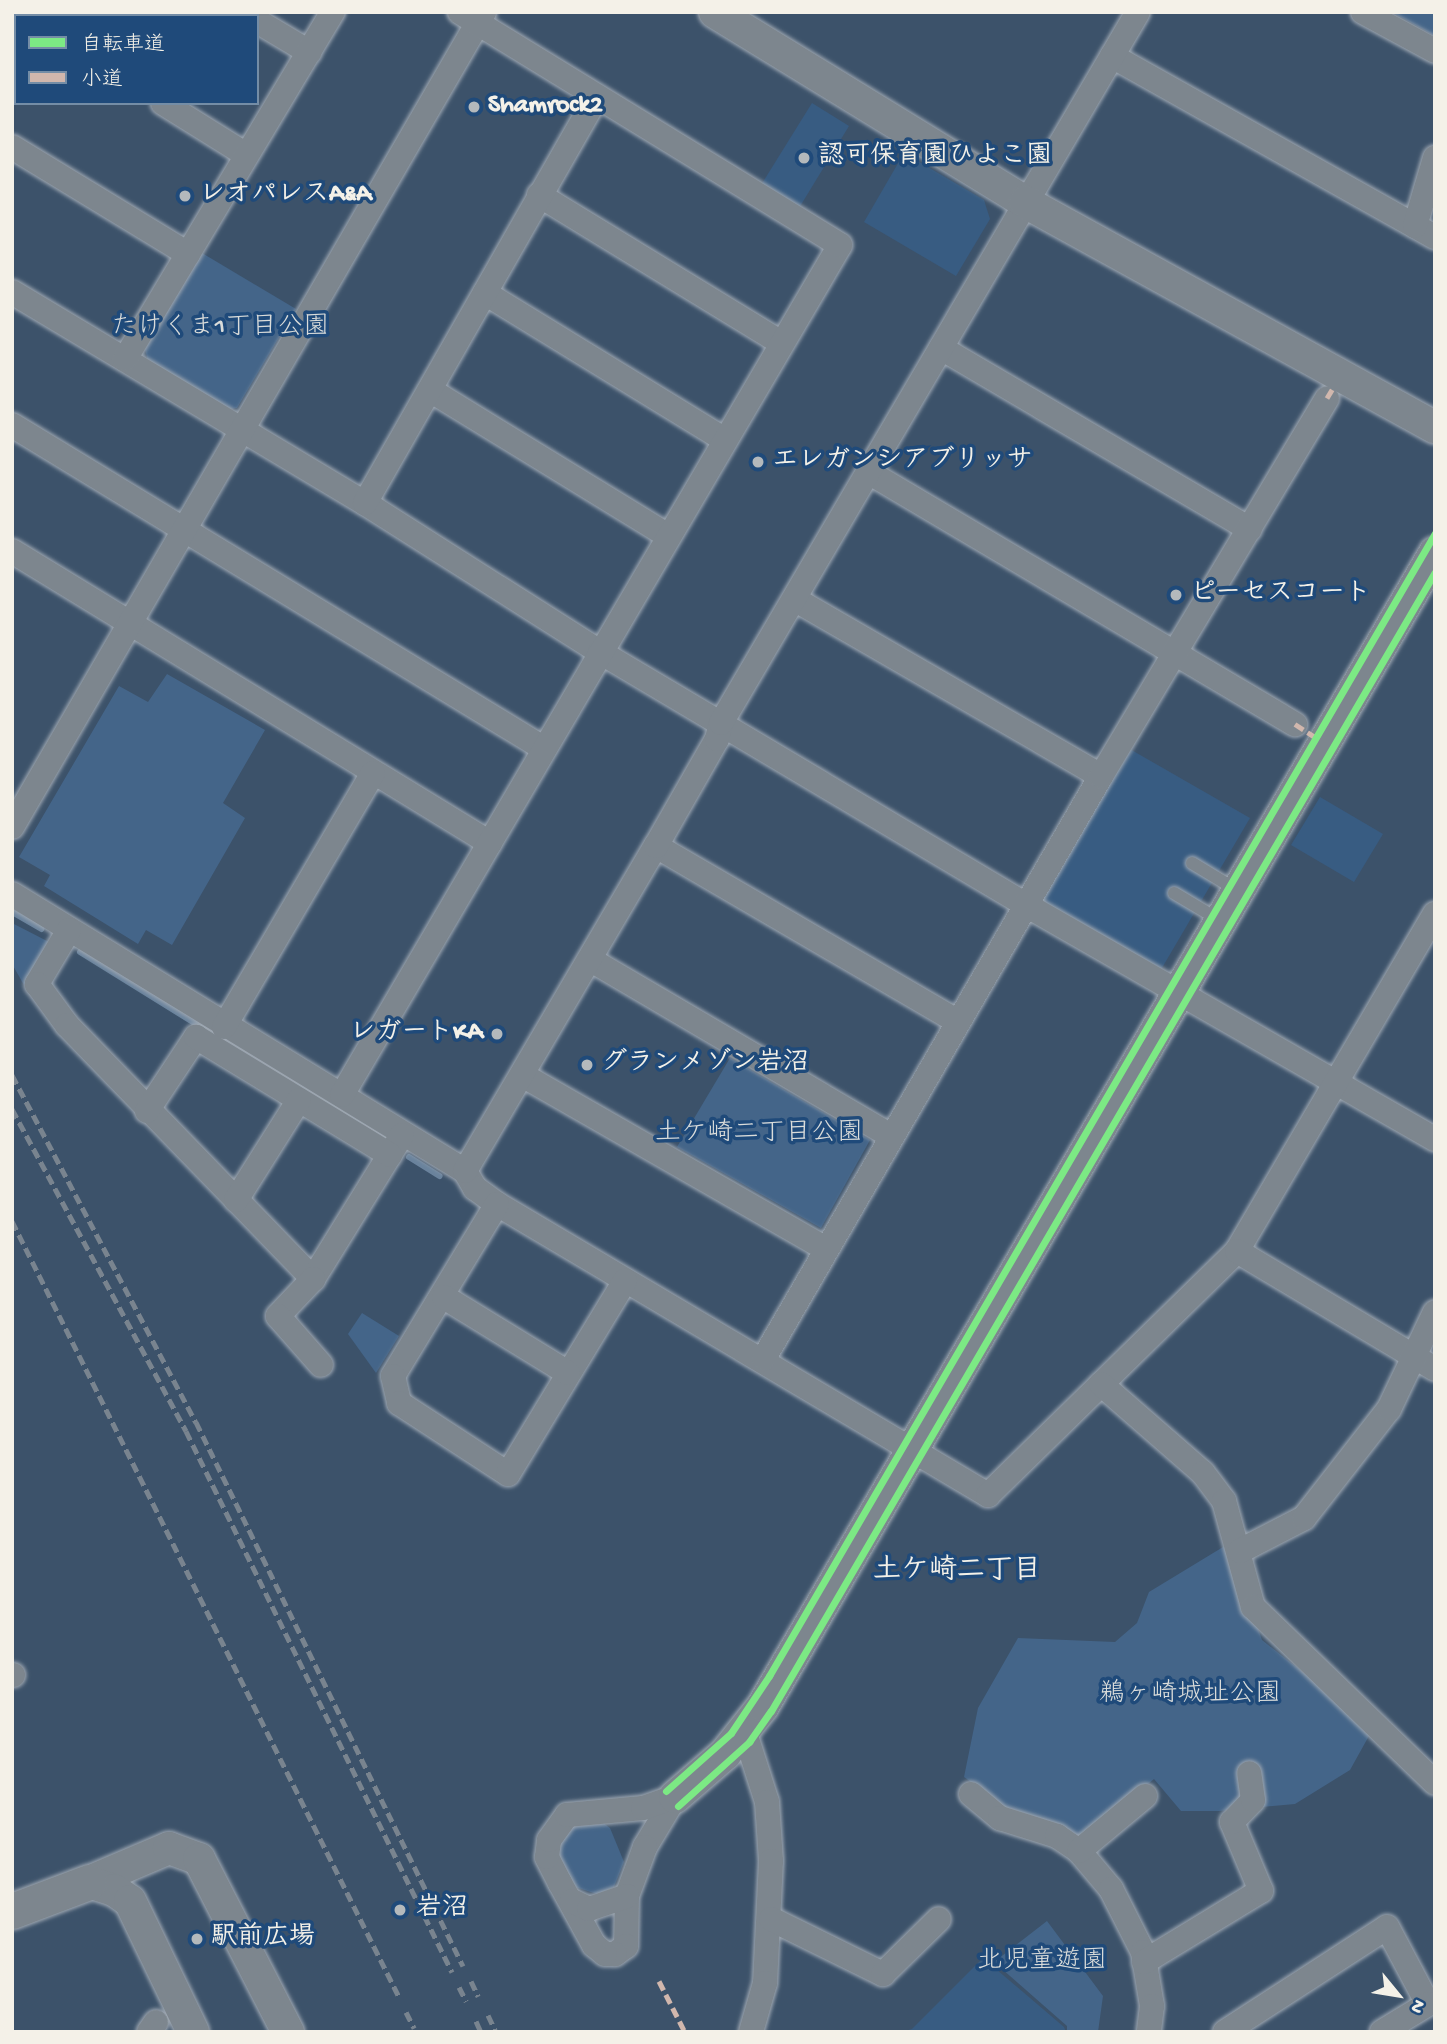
<!DOCTYPE html>
<html>
<head>
<meta charset="utf-8">
<style>
  body { margin:0 }
  #map { position:relative; width:1447px; height:2044px; overflow:hidden; background:#3c526a; font-family:"Gochi Hand","Klee One",sans-serif }
  div>[style] { position:absolute }
  .built>* { inset:0; background:#385c82 }
  .green>* { inset:0; background:#446589 }
  .stream>* { height:6px; margin:-3px; padding:0 3px; transform-origin:3px; border-radius:3px; background:#6a839d }
  .roads { filter:drop-shadow(0 0 2px #9fa8b2) drop-shadow(0 0 2px #9fa8b2) }
  .service>* { height:12px; margin:-6px; padding:0 6px; transform-origin:6px; border-radius:6px; background:#7d868e }
  .minor>* { height:24px; margin:-12px; padding:0 12px; transform-origin:12px; border-radius:12px; background:#7d868e }
  .tertiary>* { height:32px; margin:-16px; padding:0 16px; transform-origin:16px; border-radius:16px; background:#7d868e }
  .secondary>* { height:35px; margin:-17.5px; padding:0 17.5px; transform-origin:17.5px; border-radius:17.5px; background:#7d868e }
  .rail>* { height:5px; margin-top:-2.5px; transform-origin:0; background:repeating-linear-gradient(90deg,#79848f 0 10px,transparent 0 15px) }
  .quiet>* { height:5px; margin-top:-2.5px; transform-origin:0; background:repeating-linear-gradient(90deg,#d1b7ad 0 10px,transparent 0 15px) }
  .cycleway>* { height:7px; margin:-3.5px; padding:0 3.5px; transform-origin:3.5px; border-radius:3.5px; background:#7ce984 }
  .dots>* { width:19px; height:19px; translate:-50% -50%; box-sizing:border-box; border:4px solid #1f4a7a; border-radius:50% }
  span { translate:-50% -50%; white-space:nowrap; text-align:center; line-height:1.15; -webkit-text-stroke:7px #1f4a7a; paint-order:stroke }
  .poi-label { font-size:26px; color:#f4f1e8; font-weight:700 }
  .left { translate:0 -50%; text-align:left }
  .right { translate:-100% -50%; text-align:right }
  .park-label { font-size:26px; color:#dadcda }
  .neighbourhood-label { font-size:28px; color:#f4f1e8; font-weight:700 }
  .frame { position:absolute; inset:0; border:14px solid #f4f1e8; pointer-events:none }
  .legend { position:absolute; left:14px; top:14px; width:245px; height:91px; box-sizing:border-box; background:#1f4a7a; border:2px solid #748da6; margin:0; padding:9px 12px; list-style:none; font-size:21px; color:#f4f1e8 }
  .legend li { display:flex; align-items:center; gap:14px; height:35px }
  .legend b { width:35px; border:2px solid #748da6 }
  .north { position:absolute; left:1363px; top:1960px; width:70px; height:70px; -webkit-text-stroke:5px #1f4a7a; paint-order:stroke; rotate:120deg; font-size:19px; font-weight:700; line-height:28px; text-align:center; color:#f4f1e8 }
  .north::after { content:''; display:block; margin:auto; width:24px; height:32px; background:#f4f1e8; clip-path:polygon(50% 0,100% 100%,50% 72%,0 100%) }
</style>
</head>
<body>
<div id="map">
  <div class="built">
    <i style="clip-path:polygon(812px 103px,849px 126px,796px 213px,758px 190px)"></i>
    <i style="clip-path:polygon(904px 153px,984px 200px,990px 219px,956px 276px,864px 222px)"></i>
    <i style="clip-path:polygon(1128px 748px,1250px 818px,1159px 973px,1043px 905px,1040px 897px)"></i>
    <i style="clip-path:polygon(1320px 797px,1383px 834px,1354px 882px,1291px 845px)"></i>
    <i style="clip-path:polygon(983px 1958px,1064px 2027px,1066px 2032px,902px 2032px,912px 2029px)"></i>
  </div>
  <div class="green">
    <i style="clip-path:polygon(1392px 12px,1435px 12px,1435px 36px)"></i>
    <i style="clip-path:polygon(202px 253px,296px 309px,237px 408px,220px 411px,149px 366px,145px 349px)"></i>
    <i style="clip-path:polygon(167px 674px,265px 730px,223px 803px,245px 818px,172px 945px,146px 930px,138px 944px,44px 886px,50px 875px,19px 857px,119px 686px,148px 702px)"></i>
    <i style="clip-path:polygon(12px 923px,49px 942px,24px 985px,12px 964px)"></i>
    <i style="clip-path:polygon(730px 1058px,870px 1140px,821px 1228px,677px 1147px)"></i>
    <i style="clip-path:polygon(362px 1313px,399px 1336px,376px 1373px,348px 1334px)"></i>
    <i style="clip-path:polygon(1228px 1544px,1262px 1640px,1347px 1707px,1370px 1734px,1350px 1770px,1295px 1804px,1219px 1811px,1181px 1811px,1154px 1779px,1081px 1840px,1005px 1807px,964px 1777px,978px 1708px,1018px 1638px,1115px 1642px,1137px 1623px,1149px 1592px)"></i>
    <i style="clip-path:polygon(594px 1816px,610px 1828px,624px 1862px,614px 1887px,597px 1894px,575px 1887px,555px 1856px,564px 1826px)"></i>
    <i style="clip-path:polygon(1047px 1921px,1103px 1996px,1098px 2032px,1067px 2032px,1067px 2026px,994px 1962px)"></i>
  </div>
  <div class="stream">
    <i style="left:12px;top:912px;width:34px;rotate:30deg"></i>
    <i style="left:80px;top:952px;width:148px;rotate:31.8deg"></i>
    <i style="left:409px;top:1157px;width:36px;rotate:32deg"></i>
  </div>
  <div class="roads">
    <div class="service">
      <i style="left:1192px;top:863px;width:52px;rotate:31deg"></i>
      <i style="left:1174px;top:893px;width:55px;rotate:30.8deg"></i>
    </div>
    <div class="minor">
      <i style="left:14px;top:12px;width:6px;rotate:39deg"></i>
      <i style="left:1363px;top:12px;width:82px;rotate:28.4deg"></i>
      <i style="left:257px;top:21px;width:61px;rotate:30.8deg"></i>
      <i style="left:1112px;top:56px;width:370px;rotate:29.3deg"></i>
      <i style="left:163px;top:103px;width:97px;rotate:31.9deg"></i>
      <i style="left:12px;top:147px;width:206px;rotate:31.3deg"></i>
      <i style="left:539px;top:195px;width:284px;rotate:31.4deg"></i>
      <i style="left:1415px;top:226px;width:71px;rotate:-73.6deg"></i>
      <i style="left:12px;top:292px;width:411px;rotate:30.9deg"></i>
      <i style="left:365px;top:503px;width:278px;rotate:32.4deg"></i>
      <i style="left:600px;top:652px;width:495px;rotate:30.7deg"></i>
      <i style="left:1026px;top:905px;width:471px;rotate:29.8deg"></i>
      <i style="left:485px;top:293px;width:281px;rotate:31.5deg"></i>
      <i style="left:941px;top:348px;width:358px;rotate:30.4deg"></i>
      <i style="left:125px;top:359px;width:405px;rotate:-59.1deg"></i>
      <i style="left:430px;top:390px;width:279px;rotate:31.5deg"></i>
      <i style="left:12px;top:425px;width:622px;rotate:31.31deg"></i>
      <i style="left:870px;top:473px;width:494px;rotate:30.6deg"></i>
      <i style="left:365px;top:503px;width:468px;rotate:-60.3deg"></i>
      <i style="left:12px;top:551px;width:560px;rotate:31.42deg"></i>
      <i style="left:796px;top:600px;width:352px;rotate:30deg"></i>
      <i style="left:12px;top:827px;width:942px;rotate:-59.92deg"></i>
      <i style="left:656px;top:846px;width:350px;rotate:30.2deg"></i>
      <i style="left:12px;top:894px;width:531px;rotate:31.44deg"></i>
      <i style="left:465px;top:1171px;width:20px;rotate:60deg"></i>
      <i style="left:475px;top:1188px;width:27px;rotate:36deg"></i>
      <i style="left:497px;top:1204px;width:571px;rotate:30.65deg"></i>
      <i style="left:988px;top:1495px;width:349px;rotate:-44.4deg"></i>
      <i style="left:1237px;top:1251px;width:391px;rotate:-59.6deg"></i>
      <i style="left:69px;top:930px;width:63px;rotate:120.7deg"></i>
      <i style="left:37px;top:984px;width:51px;rotate:53.8deg"></i>
      <i style="left:67px;top:1025px;width:354px;rotate:45.9deg"></i>
      <i style="left:313px;top:1279px;width:169px;rotate:-58.3deg"></i>
      <i style="left:591px;top:960px;width:348px;rotate:30.4deg"></i>
      <i style="left:224px;top:1027px;width:294px;rotate:-59.6deg"></i>
      <i style="left:524px;top:1076px;width:348px;rotate:29.8deg"></i>
      <i style="left:342px;top:1095px;width:985px;rotate:-59.63deg"></i>
      <i style="left:840px;top:245px;width:446px;rotate:-148.5deg"></i>
      <i style="left:147px;top:1111px;width:89px;rotate:-56.5deg"></i>
      <i style="left:196px;top:1037px;width:227px;rotate:31.3deg"></i>
      <i style="left:465px;top:1171px;width:377px;rotate:-59.6deg"></i>
      <i style="left:656px;top:846px;width:123px;rotate:-60.3deg"></i>
      <i style="left:717px;top:739px;width:16px;rotate:-76deg"></i>
      <i style="left:721px;top:723px;width:824px;rotate:-59.61deg"></i>
      <i style="left:236px;top:1200px;width:118px;rotate:-57.8deg"></i>
      <i style="left:497px;top:1204px;width:201px;rotate:121.2deg"></i>
      <i style="left:393px;top:1376px;width:28px;rotate:77deg"></i>
      <i style="left:399px;top:1403px;width:130px;rotate:33.1deg"></i>
      <i style="left:508px;top:1474px;width:226px;rotate:-58.8deg"></i>
      <i style="left:1237px;top:1251px;width:230px;rotate:30.8deg"></i>
      <i style="left:313px;top:1279px;width:51px;rotate:133.4deg"></i>
      <i style="left:278px;top:1316px;width:65px;rotate:48.7deg"></i>
      <i style="left:444px;top:1297px;width:145px;rotate:31.5deg"></i>
      <i style="left:764px;top:1358px;width:673px;rotate:-59.93deg"></i>
      <i style="left:1101px;top:776px;width:440px;rotate:-59.1deg"></i>
      <i style="left:1101px;top:1384px;width:135px;rotate:41.1deg"></i>
      <i style="left:1203px;top:1473px;width:35px;rotate:53deg"></i>
      <i style="left:1224px;top:1501px;width:110px;rotate:74.7deg"></i>
      <i style="left:1253px;top:1607px;width:253px;rotate:44deg"></i>
      <i style="left:1240px;top:1551px;width:72px;rotate:-27.3deg"></i>
      <i style="left:1304px;top:1518px;width:138px;rotate:-52.1deg"></i>
      <i style="left:1389px;top:1409px;width:107px;rotate:-64.6deg"></i>
      <i style="left:12px;top:1675px;width:1px"></i>
      <i style="left:745px;top:1733px;width:72px;rotate:72.3deg"></i>
      <i style="left:767px;top:1802px;width:59px;rotate:86.1deg"></i>
      <i style="left:771px;top:1861px;width:122px;rotate:92.8deg"></i>
      <i style="left:765px;top:1983px;width:51px;rotate:105.9deg"></i>
      <i style="left:971px;top:1794px;width:38px;rotate:40deg"></i>
      <i style="left:1000px;top:1818px;width:60px;rotate:17.5deg"></i>
      <i style="left:1057px;top:1836px;width:27px;rotate:34deg"></i>
      <i style="left:1079px;top:1851px;width:50px;rotate:49.9deg"></i>
      <i style="left:1111px;top:1889px;width:71px;rotate:63.1deg"></i>
      <i style="left:1143px;top:1952px;width:55px;rotate:80.5deg"></i>
      <i style="left:1152px;top:2006px;width:26px;rotate:97deg"></i>
      <i style="left:675px;top:1797px;width:58px;rotate:121deg"></i>
      <i style="left:645px;top:1847px;width:52px;rotate:110.2deg"></i>
      <i style="left:627px;top:1896px;width:50px;rotate:91.1deg"></i>
      <i style="left:626px;top:1946px;width:14px;rotate:144deg"></i>
      <i style="left:615px;top:1954px;width:10px;rotate:180deg"></i>
      <i style="left:605px;top:1954px;width:14px;rotate:-141deg"></i>
      <i style="left:594px;top:1945px;width:71px;rotate:-118.7deg"></i>
      <i style="left:560px;top:1883px;width:29px;rotate:-117deg"></i>
      <i style="left:547px;top:1857px;width:17px;rotate:-83deg"></i>
      <i style="left:549px;top:1840px;width:31px;rotate:-54deg"></i>
      <i style="left:567px;top:1815px;width:76px;rotate:-5.3deg"></i>
      <i style="left:643px;top:1808px;width:34px;rotate:-19deg"></i>
      <i style="left:1079px;top:1851px;width:86px;rotate:-39.8deg"></i>
      <i style="left:572px;top:1901px;width:19px;rotate:25deg"></i>
      <i style="left:589px;top:1909px;width:40px;rotate:-18.9deg"></i>
      <i style="left:771px;top:1919px;width:125px;rotate:26.2deg"></i>
      <i style="left:883px;top:1974px;width:78px;rotate:-44.5deg"></i>
      <i style="left:1144px;top:1962px;width:137px;rotate:-31.3deg"></i>
      <i style="left:1261px;top:1891px;width:75px;rotate:-112.8deg"></i>
      <i style="left:1232px;top:1822px;width:30px;rotate:-46deg"></i>
      <i style="left:1253px;top:1800px;width:27px;rotate:-98deg"></i>
      <i style="left:149px;top:2032px;width:12px;rotate:-55deg"></i>
      <i style="left:1225px;top:2032px;width:193px;rotate:-32.9deg"></i>
      <i style="left:1387px;top:1927px;width:87px;rotate:62deg"></i>
      <i style="left:1428px;top:2004px;width:54px;rotate:148.7deg"></i>
    </div>
    <div class="tertiary">
      <i style="left:715px;top:12px;width:364px;rotate:31.5deg"></i>
      <i style="left:1025px;top:202px;width:468px;rotate:28.8deg"></i>
      <i style="left:675px;top:1797px;width:66px;rotate:-40.7deg"></i>
      <i style="left:725px;top:1754px;width:61px;rotate:-51.6deg"></i>
      <i style="left:763px;top:1706px;width:1335px;rotate:-59.77deg"></i>
      <i style="left:89px;top:1882px;width:87px;rotate:-23deg"></i>
      <i style="left:169px;top:1848px;width:32px;rotate:20deg"></i>
      <i style="left:199px;top:1859px;width:195px;rotate:62.8deg"></i>
      <i style="left:89px;top:1882px;width:26px;rotate:18deg"></i>
      <i style="left:114px;top:1890px;width:19px;rotate:35deg"></i>
      <i style="left:130px;top:1901px;width:145px;rotate:64.3deg"></i>
    </div>
    <div class="secondary">
      <i style="left:12px;top:1911px;width:82px;rotate:-20.6deg"></i>
    </div>
  </div>
  <div class="rail">
    <i style="left:12px;top:1075px;width:393px;rotate:62.1deg"></i>
    <i style="left:196px;top:1422px;width:606px;rotate:63.86deg"></i>
    <i style="left:12px;top:1109px;width:366px;rotate:61.6deg"></i>
    <i style="left:186px;top:1431px;width:603px;rotate:63.82deg"></i>
    <i style="left:12px;top:1221px;width:867px;rotate:63.49deg"></i>
    <i style="left:471px;top:1981px;width:17px;rotate:65deg"></i>
    <i style="left:459px;top:1987px;width:16px;rotate:63deg"></i>
    <i style="left:406px;top:2012px;width:18px;rotate:63deg"></i>
    <i style="left:488px;top:2015px;width:19px;rotate:65deg"></i>
    <i style="left:476px;top:2021px;width:12px;rotate:66deg"></i>
  </div>
  <div class="quiet">
    <i style="left:1327px;top:398px;width:12px;rotate:-59deg"></i>
    <i style="left:1295px;top:724px;width:24px;rotate:33deg"></i>
    <i style="left:659px;top:1981px;width:57px;rotate:63deg"></i>
  </div>
  <div class="cycleway">
    <i style="left:666px;top:1791px;width:87px;rotate:-41.7deg"></i>
    <i style="left:731px;top:1733px;width:69px;rotate:-56.3deg"></i>
    <i style="left:769px;top:1676px;width:1323px;rotate:-59.77deg"></i>
    <i style="left:678px;top:1806px;width:96px;rotate:-42deg"></i>
    <i style="left:749px;top:1742px;width:38px;rotate:-55deg"></i>
    <i style="left:771px;top:1711px;width:1318px;rotate:-59.76deg"></i>
  </div>
  <div class="dots">
    <i style="left:474px;top:107px;background:#b4b9bc"></i>
    <i style="left:804px;top:158px;background:#b4b9bc"></i>
    <i style="left:185px;top:196px;background:#b4b9bc"></i>
    <i style="left:758px;top:462px;background:#b4b9bc"></i>
    <i style="left:1176px;top:595px;background:#b4b9bc"></i>
    <i style="left:497px;top:1034px;background:#b4b9bc"></i>
    <i style="left:587px;top:1065px;background:#b4b9bc"></i>
    <i style="left:400px;top:1910px;background:#b4b9bc"></i>
    <i style="left:197px;top:1939px;background:#b4b9bc"></i>
  </div>
  <div class="poi-label">
    <span class="left" style="left:488px;top:107px">Shamrock2</span>
    <span class="left" style="left:818px;top:158px">認可保育園ひよこ園</span>
    <span class="left" style="left:199px;top:196px">レオパレスA&amp;A</span>
    <span class="left" style="left:772px;top:462px">エレガンシアブリッサ</span>
    <span class="left" style="left:1190px;top:595px">ピーセスコート</span>
    <span class="right" style="left:483px;top:1034px">レガートKA</span>
    <span class="left" style="left:601px;top:1065px">グランメゾン岩沼</span>
    <span class="left" style="left:416px;top:1910px">岩沼</span>
    <span class="left" style="left:211px;top:1939px">駅前広場</span>
  </div>
  <div class="park-label">
    <span style="left:220px;top:329px">たけくま1丁目公園</span>
    <span style="left:759px;top:1135px">土ケ崎二丁目公園</span>
    <span style="left:1190px;top:1696px">鵜ヶ崎城址公園</span>
    <span style="left:1042px;top:1963px">北児童遊園</span>
  </div>
  <div class="neighbourhood-label">
    <span style="left:957px;top:1572px">土ケ崎二丁目</span>
  </div>
  <div class="frame"></div>
  <ul class="legend">
  <li><b style="height:9px;background:#7ce984"></b>自転車道</li>
  <li><b style="height:9px;background:#d1b7ad"></b>小道</li>
  </ul>
  <div class="north">N</div>
</div>
</body>
</html>
